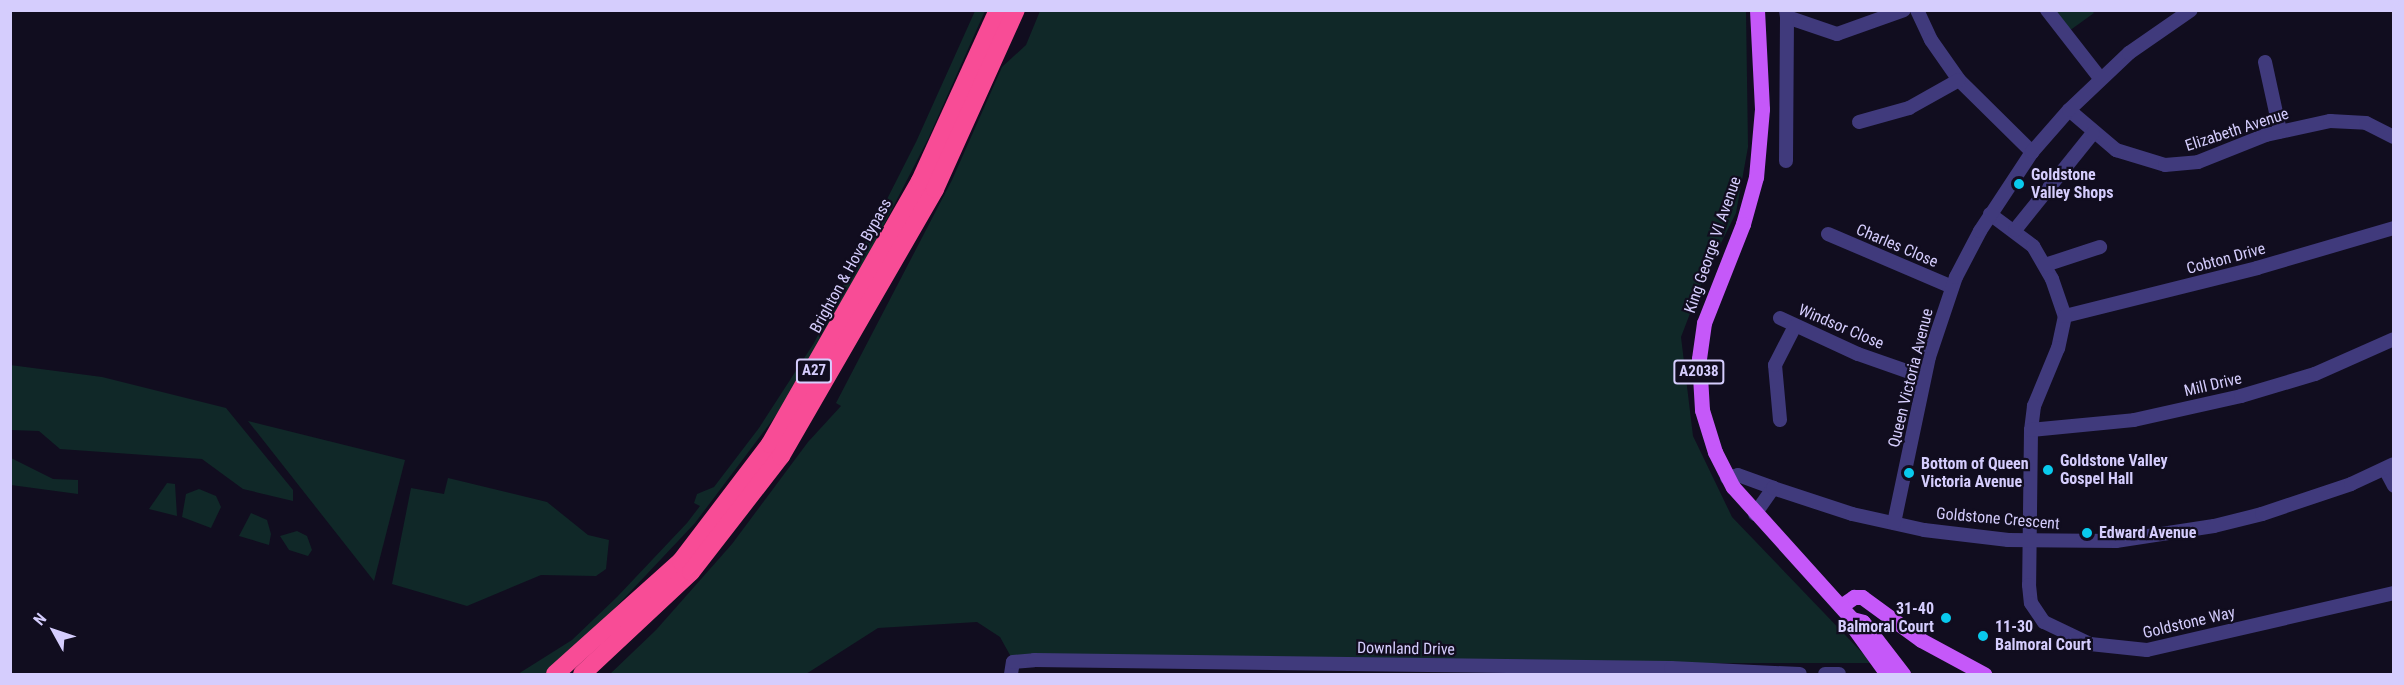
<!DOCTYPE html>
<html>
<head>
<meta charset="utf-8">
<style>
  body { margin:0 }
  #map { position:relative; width:2404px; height:685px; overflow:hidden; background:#110d1f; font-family:"Roboto Condensed",sans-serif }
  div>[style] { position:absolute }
  .green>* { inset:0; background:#102828 }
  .minor>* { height:14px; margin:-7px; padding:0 7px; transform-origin:7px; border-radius:7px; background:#403a7c }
  .major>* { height:15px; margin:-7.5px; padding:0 7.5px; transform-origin:7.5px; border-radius:7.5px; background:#c558f9 }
  .highway>* { height:18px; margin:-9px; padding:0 9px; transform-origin:9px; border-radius:9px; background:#f84c96 }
  .dots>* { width:16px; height:16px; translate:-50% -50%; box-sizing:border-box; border:3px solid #110d1f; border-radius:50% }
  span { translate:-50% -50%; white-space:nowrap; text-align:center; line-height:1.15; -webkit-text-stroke:4.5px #110d1f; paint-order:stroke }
  .shield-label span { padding:2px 4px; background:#110d1f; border:2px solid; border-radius:4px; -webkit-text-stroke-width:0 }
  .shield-label { font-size:15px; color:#d5cdfd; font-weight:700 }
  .street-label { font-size:16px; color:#d5cdfd }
  .poi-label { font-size:16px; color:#d5cdfd; font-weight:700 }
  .left { translate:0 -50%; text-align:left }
  .right { translate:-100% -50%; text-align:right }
  .frame { position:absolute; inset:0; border:12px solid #d5cdfd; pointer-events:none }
  .north { position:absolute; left:24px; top:601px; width:60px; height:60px; -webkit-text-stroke:4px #110d1f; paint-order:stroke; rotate:310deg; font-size:16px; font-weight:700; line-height:24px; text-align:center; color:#d5cdfd }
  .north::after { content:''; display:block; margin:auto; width:21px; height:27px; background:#d5cdfd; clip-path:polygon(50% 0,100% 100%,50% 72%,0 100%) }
</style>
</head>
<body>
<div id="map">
  <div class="green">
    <i style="clip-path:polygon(975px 11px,985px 11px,928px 139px,848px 295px,783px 406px,695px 523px,582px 643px,546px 674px,518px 674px,572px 640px,617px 597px,687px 523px,700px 506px,694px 503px,697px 494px,714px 487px,759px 428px,814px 343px,916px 142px)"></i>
    <i style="clip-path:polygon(1040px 11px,1746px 11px,1748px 147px,1736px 213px,1704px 277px,1681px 337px,1693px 436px,1732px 517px,1872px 663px,1015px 664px,1000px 637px,977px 622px,878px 628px,806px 674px,610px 674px,656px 630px,732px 544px,808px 442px,841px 406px,836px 403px,952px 180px,1002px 67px,1026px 45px)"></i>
    <i style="clip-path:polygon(2053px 11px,2092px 11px,2094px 13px,2069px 31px)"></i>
    <i style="clip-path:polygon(10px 365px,102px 377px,226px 408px,293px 490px,293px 501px,243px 489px,202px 459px,60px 449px,39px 431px,11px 430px)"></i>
    <i style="clip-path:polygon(248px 421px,405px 460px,374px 581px)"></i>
    <i style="clip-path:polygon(11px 458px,53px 479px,78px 480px,78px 494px,11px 485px)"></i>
    <i style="clip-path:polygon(448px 478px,547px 502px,588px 535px,609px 540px,606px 569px,596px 576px,541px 575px,467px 606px,392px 584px,411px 488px,444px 494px)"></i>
    <i style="clip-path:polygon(167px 483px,175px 484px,177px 516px,149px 509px)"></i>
    <i style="clip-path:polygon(199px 489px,216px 496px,221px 507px,211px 528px,182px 517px,186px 494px)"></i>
    <i style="clip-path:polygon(251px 513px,267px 520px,271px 534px,269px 545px,239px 536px)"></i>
    <i style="clip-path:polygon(297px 531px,307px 536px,312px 550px,308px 556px,289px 550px,280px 536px)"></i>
  </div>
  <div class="minor">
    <i style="left:1786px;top:10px;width:7px;rotate:82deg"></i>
    <i style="left:1787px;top:17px;width:53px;rotate:18.8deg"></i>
    <i style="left:1837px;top:34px;width:71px;rotate:-19.7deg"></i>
    <i style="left:1917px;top:10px;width:33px;rotate:65deg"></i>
    <i style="left:1931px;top:40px;width:49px;rotate:55deg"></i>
    <i style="left:1959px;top:80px;width:103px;rotate:44.6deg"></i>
    <i style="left:2047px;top:10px;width:86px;rotate:52.1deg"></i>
    <i style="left:2265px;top:62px;width:71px;rotate:77.7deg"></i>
    <i style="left:2069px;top:110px;width:62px;rotate:40.4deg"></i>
    <i style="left:2116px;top:150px;width:51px;rotate:17deg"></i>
    <i style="left:2165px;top:165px;width:33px;rotate:-5deg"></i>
    <i style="left:2198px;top:162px;width:73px;rotate:-21.7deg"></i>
    <i style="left:2266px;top:135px;width:66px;rotate:-12.3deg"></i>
    <i style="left:2330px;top:121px;width:36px;rotate:3deg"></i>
    <i style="left:2366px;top:123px;width:31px;rotate:27deg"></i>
    <i style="left:1859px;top:122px;width:52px;rotate:-15.6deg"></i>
    <i style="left:1909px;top:108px;width:57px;rotate:-29.2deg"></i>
    <i style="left:1786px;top:161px;width:144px;rotate:-89.6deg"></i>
    <i style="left:1990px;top:214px;width:54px;rotate:36.7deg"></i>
    <i style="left:2033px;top:246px;width:38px;rotate:60deg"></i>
    <i style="left:2052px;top:279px;width:39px;rotate:71deg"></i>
    <i style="left:2065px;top:316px;width:33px;rotate:102deg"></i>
    <i style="left:2058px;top:348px;width:63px;rotate:112.5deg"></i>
    <i style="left:2034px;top:406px;width:24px;rotate:97deg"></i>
    <i style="left:2031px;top:430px;width:155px;rotate:90.7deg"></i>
    <i style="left:2029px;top:585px;width:18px;rotate:84deg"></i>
    <i style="left:2031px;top:603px;width:23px;rotate:56deg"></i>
    <i style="left:2044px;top:622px;width:51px;rotate:25.6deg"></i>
    <i style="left:2090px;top:644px;width:57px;rotate:6deg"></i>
    <i style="left:2147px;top:650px;width:253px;rotate:-13deg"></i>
    <i style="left:2015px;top:230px;width:124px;rotate:-51.2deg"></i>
    <i style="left:1828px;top:234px;width:135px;rotate:23.1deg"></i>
    <i style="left:2045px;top:265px;width:58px;rotate:-18.1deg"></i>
    <i style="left:2065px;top:316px;width:198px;rotate:-14deg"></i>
    <i style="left:2257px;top:268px;width:143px;rotate:-16.3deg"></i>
    <i style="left:1780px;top:318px;width:86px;rotate:24.8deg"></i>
    <i style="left:1858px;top:354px;width:70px;rotate:19.2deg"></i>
    <i style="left:1780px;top:420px;width:55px;rotate:-95.2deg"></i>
    <i style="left:1775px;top:365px;width:44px;rotate:-62.9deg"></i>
    <i style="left:2031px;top:430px;width:103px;rotate:-5.5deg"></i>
    <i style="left:2134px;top:420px;width:110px;rotate:-12.6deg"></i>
    <i style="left:2241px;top:396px;width:77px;rotate:-16.6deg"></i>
    <i style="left:2315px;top:374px;width:86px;rotate:-23.9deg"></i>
    <i style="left:2385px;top:469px;width:19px;rotate:62deg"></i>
    <i style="left:1727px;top:478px;width:11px;rotate:-15deg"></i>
    <i style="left:1738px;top:475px;width:37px;rotate:20deg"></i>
    <i style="left:1755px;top:514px;width:32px;rotate:-55deg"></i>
    <i style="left:1773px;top:488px;width:83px;rotate:18.2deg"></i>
    <i style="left:1852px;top:514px;width:74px;rotate:12.5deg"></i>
    <i style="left:1924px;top:530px;width:85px;rotate:6.8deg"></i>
    <i style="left:2008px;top:540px;width:108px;rotate:0.5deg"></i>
    <i style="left:2116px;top:541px;width:99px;rotate:-8.7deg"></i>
    <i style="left:2214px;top:526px;width:49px;rotate:-14deg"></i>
    <i style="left:2262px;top:514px;width:94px;rotate:-18.6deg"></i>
    <i style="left:2351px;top:484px;width:47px;rotate:-24.9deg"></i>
    <i style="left:1894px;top:523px;width:170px;rotate:-78.1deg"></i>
    <i style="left:1929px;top:357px;width:84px;rotate:-71.4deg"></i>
    <i style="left:1956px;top:277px;width:52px;rotate:-62.4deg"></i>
    <i style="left:1980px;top:231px;width:95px;rotate:-56.6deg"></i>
    <i style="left:2032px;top:152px;width:56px;rotate:-48.6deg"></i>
    <i style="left:2069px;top:110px;width:83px;rotate:-43.5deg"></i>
    <i style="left:2129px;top:53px;width:75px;rotate:-34.7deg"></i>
    <i style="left:1011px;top:674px;width:12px;rotate:-81deg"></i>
    <i style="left:1013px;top:662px;width:21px;rotate:-5deg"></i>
    <i style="left:1034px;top:660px;width:637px;rotate:0.72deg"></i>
    <i style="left:1671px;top:668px;width:129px;rotate:2.7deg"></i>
    <i style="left:1825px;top:674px;width:14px"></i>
  </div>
  <div class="major">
    <i style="left:1757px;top:10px;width:99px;rotate:87.1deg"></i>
    <i style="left:1762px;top:109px;width:68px;rotate:95deg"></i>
    <i style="left:1756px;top:177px;width:49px;rotate:105.5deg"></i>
    <i style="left:1743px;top:224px;width:106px;rotate:111.5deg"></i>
    <i style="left:1704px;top:323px;width:36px;rotate:98deg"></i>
    <i style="left:1699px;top:359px;width:51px;rotate:86.6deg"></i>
    <i style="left:1702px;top:410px;width:44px;rotate:72.8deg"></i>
    <i style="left:1715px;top:452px;width:39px;rotate:63deg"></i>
    <i style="left:1733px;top:487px;width:178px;rotate:48deg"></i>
    <i style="left:1852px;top:619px;width:9px;rotate:77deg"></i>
    <i style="left:1854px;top:628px;width:57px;rotate:54.3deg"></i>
    <i style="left:1841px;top:606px;width:16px;rotate:-35deg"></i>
    <i style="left:1854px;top:597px;width:8px"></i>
    <i style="left:1862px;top:597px;width:73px;rotate:36.1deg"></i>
    <i style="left:1921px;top:640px;width:72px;rotate:28.4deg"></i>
    <i style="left:1852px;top:619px;width:11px;rotate:15deg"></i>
    <i style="left:1863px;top:622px;width:66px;rotate:52.4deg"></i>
  </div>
  <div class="highway">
    <i style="left:555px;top:674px;width:169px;rotate:-41.9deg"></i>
    <i style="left:681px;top:561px;width:147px;rotate:-52.7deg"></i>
    <i style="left:770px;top:444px;width:303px;rotate:-60.3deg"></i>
    <i style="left:920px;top:181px;width:188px;rotate:-65.5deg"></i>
    <i style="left:582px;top:674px;width:149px;rotate:-43.1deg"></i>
    <i style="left:691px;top:572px;width:147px;rotate:-52.2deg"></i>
    <i style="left:781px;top:456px;width:308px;rotate:-60deg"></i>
    <i style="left:935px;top:189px;width:196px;rotate:-65.7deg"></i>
  </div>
  <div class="dots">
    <i style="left:2019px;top:184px;background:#09caed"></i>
    <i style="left:2048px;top:470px;background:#09caed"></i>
    <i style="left:1909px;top:473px;background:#09caed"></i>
    <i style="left:2087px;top:533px;background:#09caed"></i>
    <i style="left:1946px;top:618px;background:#09caed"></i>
    <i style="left:1983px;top:636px;background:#09caed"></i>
  </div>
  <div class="shield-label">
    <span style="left:814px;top:371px">A27</span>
    <span style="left:1699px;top:372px">A2038</span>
  </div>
  <div class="street-label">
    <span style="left:2237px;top:130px;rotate:-18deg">Elizabeth Avenue</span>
    <span style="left:1713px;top:245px;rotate:-71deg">King George VI Avenue</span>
    <span style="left:1897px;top:246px;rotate:23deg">Charles Close</span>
    <span style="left:2226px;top:259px;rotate:-15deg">Cobton Drive</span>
    <span style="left:851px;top:266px;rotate:-61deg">Brighton &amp; Hove Bypass</span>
    <span style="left:1841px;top:327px;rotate:23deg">Windsor Close</span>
    <span style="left:1911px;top:378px;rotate:-76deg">Queen Victoria Avenue</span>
    <span style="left:2213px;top:385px;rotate:-13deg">Mill Drive</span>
    <span style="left:1998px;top:519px;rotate:5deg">Goldstone Crescent</span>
    <span style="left:2189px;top:623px;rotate:-13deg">Goldstone Way</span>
    <span style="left:1406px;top:649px;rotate:1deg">Downland Drive</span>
  </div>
  <div class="poi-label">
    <span class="left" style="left:2031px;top:184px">Goldstone<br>Valley Shops</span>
    <span class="left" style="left:2060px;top:470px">Goldstone Valley<br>Gospel Hall</span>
    <span class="left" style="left:1921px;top:473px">Bottom of Queen<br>Victoria Avenue</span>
    <span class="left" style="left:2099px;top:533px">Edward Avenue</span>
    <span class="right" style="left:1934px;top:618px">31-40<br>Balmoral Court</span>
    <span class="left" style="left:1995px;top:636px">11-30<br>Balmoral Court</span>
  </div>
  <div class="frame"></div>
  <div class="north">N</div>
</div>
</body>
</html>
